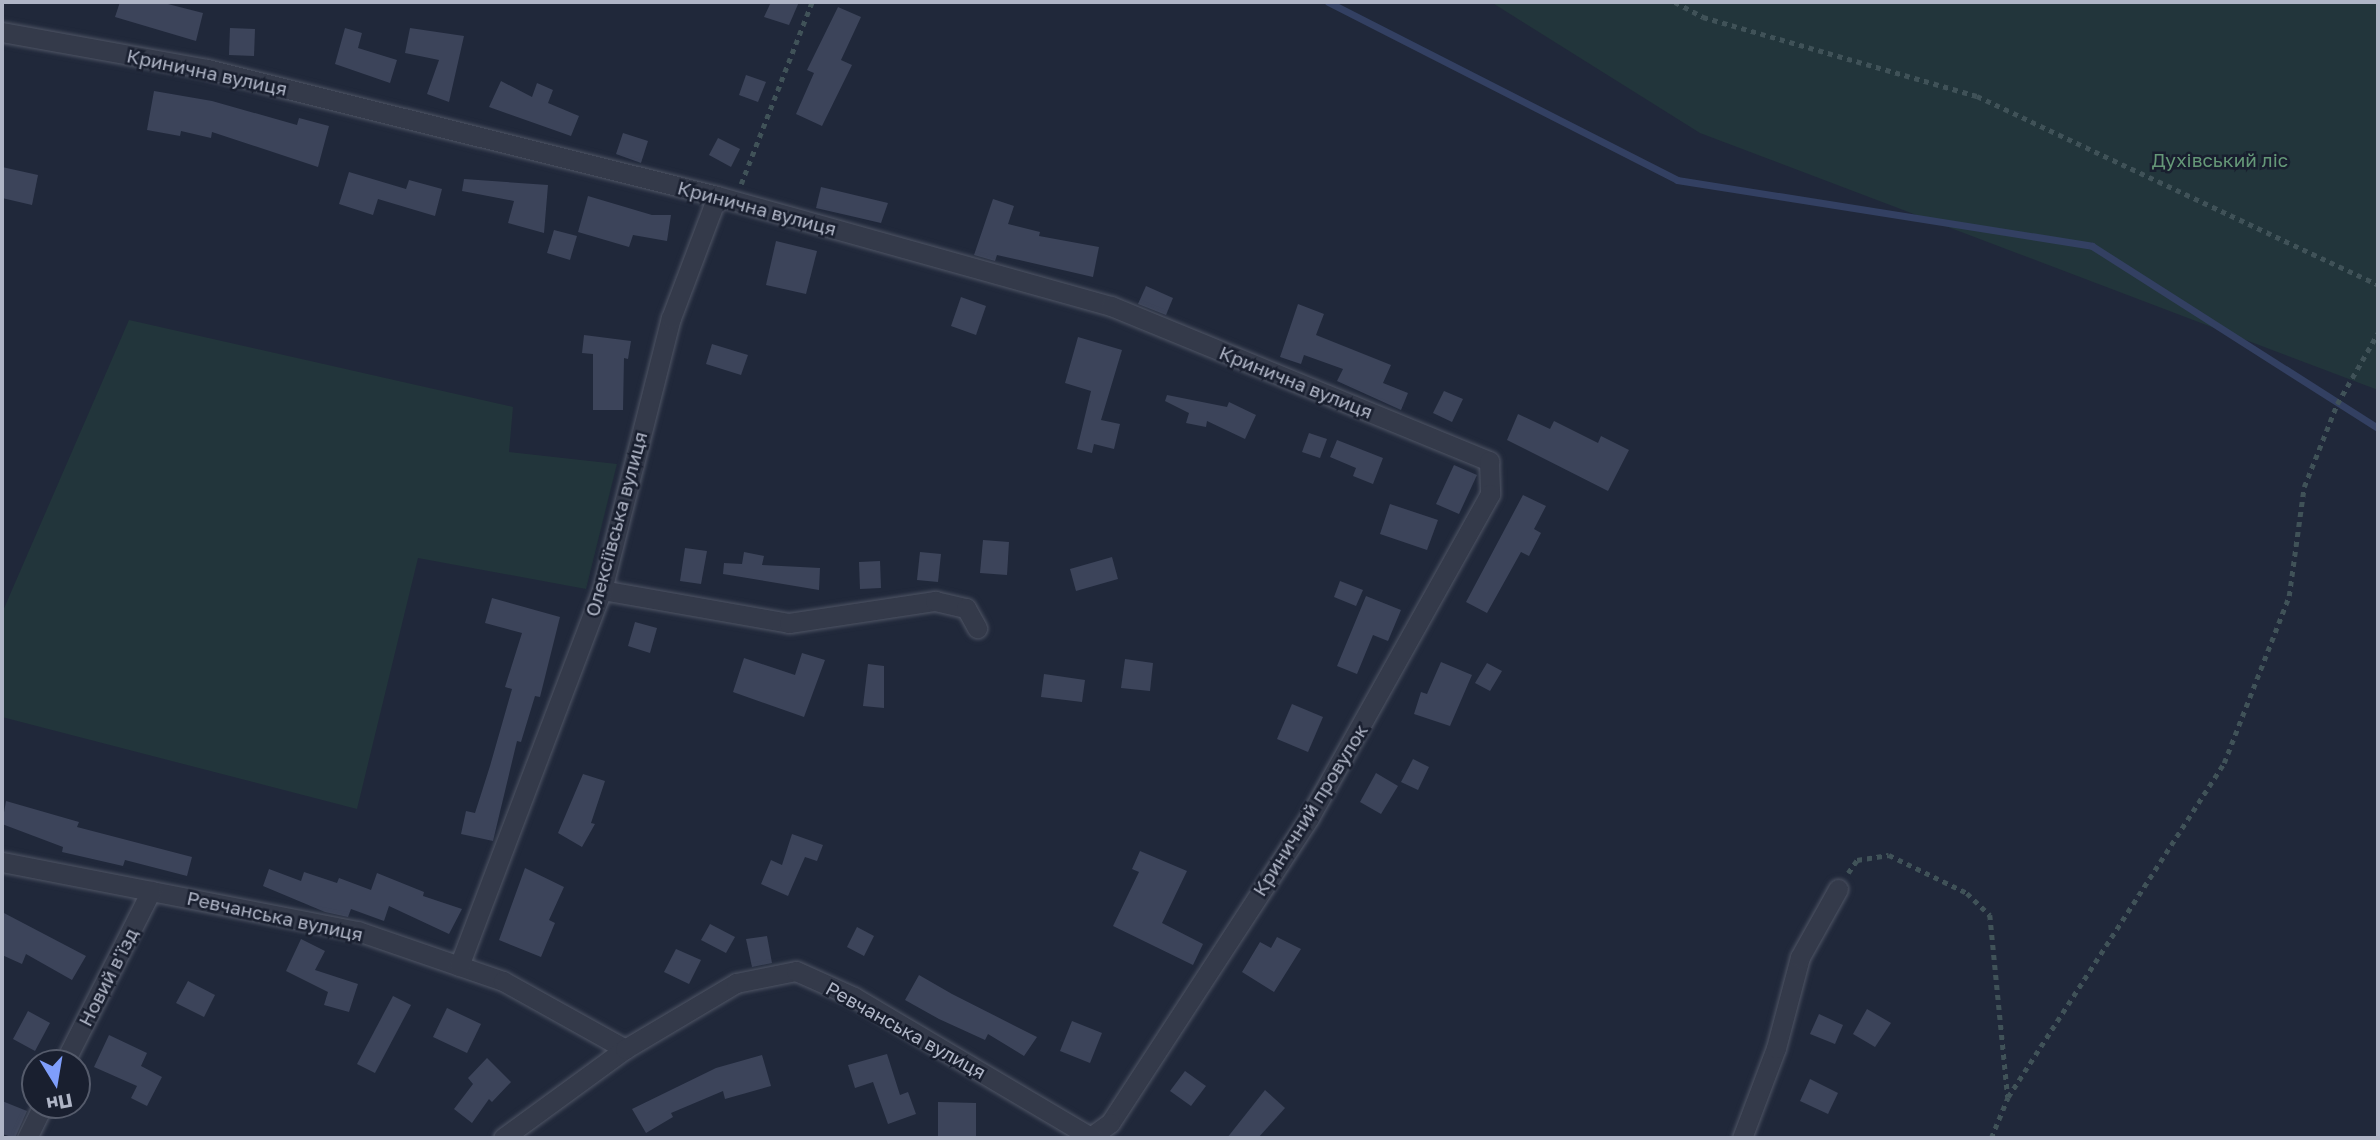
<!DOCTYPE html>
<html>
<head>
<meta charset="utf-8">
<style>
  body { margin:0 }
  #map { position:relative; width:2380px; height:1140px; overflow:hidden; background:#20283a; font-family:"Golos Text",sans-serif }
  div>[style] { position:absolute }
  .green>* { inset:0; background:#22353b }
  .stream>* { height:7px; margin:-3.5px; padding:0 3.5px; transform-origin:3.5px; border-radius:3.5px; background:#334062 }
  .building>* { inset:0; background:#3c445a }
  .path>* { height:4.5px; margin-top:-2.25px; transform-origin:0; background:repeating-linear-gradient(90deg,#405258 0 5px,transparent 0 10px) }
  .roads { filter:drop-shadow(0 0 2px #4f5565) drop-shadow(0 0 2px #4f5565) }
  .minor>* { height:19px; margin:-9.5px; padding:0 9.5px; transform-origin:9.5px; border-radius:9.5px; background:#343a4a }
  span { translate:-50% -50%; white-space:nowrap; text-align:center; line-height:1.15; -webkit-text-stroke:5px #191f2f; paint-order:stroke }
  .street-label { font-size:19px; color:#afb5c6 }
  .park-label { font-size:19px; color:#659878 }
  .frame { position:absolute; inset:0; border:4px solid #afb5c6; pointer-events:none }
  .north { position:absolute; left:21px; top:1049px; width:70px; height:70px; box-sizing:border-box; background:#191f2f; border:2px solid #555b6b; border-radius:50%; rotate:169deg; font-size:19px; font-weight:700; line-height:28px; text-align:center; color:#afb5c6 }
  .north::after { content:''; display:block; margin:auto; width:24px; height:32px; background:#7f9efb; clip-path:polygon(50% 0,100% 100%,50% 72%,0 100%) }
</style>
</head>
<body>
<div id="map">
  <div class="green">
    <i style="clip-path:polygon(1491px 2px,2378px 2px,2378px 390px,1700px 133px)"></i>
    <i style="clip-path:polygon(129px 320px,513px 407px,509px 452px,617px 464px,586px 589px,418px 558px,357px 809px,2px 717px,2px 613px)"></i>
  </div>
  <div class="stream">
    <i style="left:1328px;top:2px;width:392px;rotate:27deg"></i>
    <i style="left:1677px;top:180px;width:420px;rotate:9deg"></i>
    <i style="left:2092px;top:246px;width:339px;rotate:32.5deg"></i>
  </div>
  <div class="building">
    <i style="clip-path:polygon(120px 2px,160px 2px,203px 13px,196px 41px,115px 17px)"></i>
    <i style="clip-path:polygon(771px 2px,799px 2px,789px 25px,764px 17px)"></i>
    <i style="clip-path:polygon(838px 7px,861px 17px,841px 60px,852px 65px,822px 126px,796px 114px,814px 73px,807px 70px)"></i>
    <i style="clip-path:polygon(230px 28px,255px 29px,254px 56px,229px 55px)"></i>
    <i style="clip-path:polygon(345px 28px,362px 33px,358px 48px,397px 60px,390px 83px,335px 64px)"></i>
    <i style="clip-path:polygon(410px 28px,464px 36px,449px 102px,427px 94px,439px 60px,405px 53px)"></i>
    <i style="clip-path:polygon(746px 75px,766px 82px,758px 102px,739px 95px)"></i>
    <i style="clip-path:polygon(501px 81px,532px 97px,537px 83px,553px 90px,548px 103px,579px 116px,571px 136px,489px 107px)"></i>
    <i style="clip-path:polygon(154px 91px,212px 101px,297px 125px,299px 118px,329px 126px,318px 167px,212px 132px,211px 138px,181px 131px,180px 136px,147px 130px)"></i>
    <i style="clip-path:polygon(623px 133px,648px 141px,641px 163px,616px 154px)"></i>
    <i style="clip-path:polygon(718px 138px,740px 149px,731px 167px,709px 155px)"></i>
    <i style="clip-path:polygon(2px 167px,38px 175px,32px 205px,2px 198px)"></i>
    <i style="clip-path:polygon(349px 172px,406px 189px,409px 180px,442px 189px,435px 216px,378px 199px,373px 215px,339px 204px)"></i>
    <i style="clip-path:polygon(464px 179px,548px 185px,544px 233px,508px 223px,514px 201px,462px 191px)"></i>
    <i style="clip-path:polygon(821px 187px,888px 203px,881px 223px,816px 208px)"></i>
    <i style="clip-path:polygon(588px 196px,652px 215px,671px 215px,667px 241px,633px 235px,629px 247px,578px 232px)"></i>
    <i style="clip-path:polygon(993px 199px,1014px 206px,1008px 224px,1040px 232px,1039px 236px,1099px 247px,1093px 277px,997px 255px,995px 261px,974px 255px)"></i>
    <i style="clip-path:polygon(554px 230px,577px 236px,570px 260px,547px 253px)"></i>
    <i style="clip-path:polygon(776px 241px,817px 251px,806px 294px,766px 285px)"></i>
    <i style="clip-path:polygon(1146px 286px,1173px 298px,1166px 315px,1138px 304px)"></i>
    <i style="clip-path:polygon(961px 297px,986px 306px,976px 335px,951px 326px)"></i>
    <i style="clip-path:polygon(1298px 304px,1324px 314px,1316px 335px,1391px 365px,1383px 383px,1408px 393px,1401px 410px,1337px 381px,1343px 369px,1304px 355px,1301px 364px,1280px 357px)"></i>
    <i style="clip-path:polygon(584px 335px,631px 341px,628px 359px,624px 358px,623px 410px,593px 410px,593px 354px,582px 353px)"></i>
    <i style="clip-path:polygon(1078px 337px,1122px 350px,1101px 420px,1120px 424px,1114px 449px,1094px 444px,1092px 453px,1077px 449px,1091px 391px,1065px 383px)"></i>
    <i style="clip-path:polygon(712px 344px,748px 355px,741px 375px,706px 364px)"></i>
    <i style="clip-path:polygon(1444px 391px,1463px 399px,1452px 422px,1433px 413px)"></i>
    <i style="clip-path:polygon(1167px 395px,1227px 407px,1229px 402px,1256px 415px,1245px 439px,1207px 421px,1206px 427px,1186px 423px,1189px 413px,1165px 401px)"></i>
    <i style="clip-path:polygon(1518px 414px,1550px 429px,1554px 421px,1598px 443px,1601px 436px,1629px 450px,1608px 491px,1507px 440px)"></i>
    <i style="clip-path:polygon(1309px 433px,1327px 439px,1320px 458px,1302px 452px)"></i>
    <i style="clip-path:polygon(1337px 440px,1383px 458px,1373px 484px,1353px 476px,1356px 468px,1330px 457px)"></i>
    <i style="clip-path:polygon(1454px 465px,1477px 475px,1459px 514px,1436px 504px)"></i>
    <i style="clip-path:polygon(1523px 495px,1546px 506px,1534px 529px,1541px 533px,1529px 556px,1521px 552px,1487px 613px,1466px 602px)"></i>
    <i style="clip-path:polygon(1390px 504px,1438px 520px,1427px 550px,1380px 534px)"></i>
    <i style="clip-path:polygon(983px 540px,1009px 542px,1007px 575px,980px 573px)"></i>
    <i style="clip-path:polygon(685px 548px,707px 551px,701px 584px,680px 581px)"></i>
    <i style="clip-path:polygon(744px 552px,764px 556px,762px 565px,820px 568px,819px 590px,723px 574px,724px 563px,742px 564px)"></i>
    <i style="clip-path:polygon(920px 552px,941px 554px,938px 582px,917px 580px)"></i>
    <i style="clip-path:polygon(1112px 557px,1118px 579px,1076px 591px,1070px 569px)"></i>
    <i style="clip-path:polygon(880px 561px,881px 588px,860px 589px,859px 562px)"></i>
    <i style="clip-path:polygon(1340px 581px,1363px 590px,1356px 606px,1334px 597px)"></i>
    <i style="clip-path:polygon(1366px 596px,1401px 610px,1388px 641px,1373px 635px,1357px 674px,1337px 666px)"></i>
    <i style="clip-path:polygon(492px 598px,560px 617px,540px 697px,535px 696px,521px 742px,517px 741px,493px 841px,461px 834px,466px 811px,475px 813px,490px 766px,512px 689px,505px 687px,522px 633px,485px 623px)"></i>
    <i style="clip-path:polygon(635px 622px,657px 628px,650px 653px,628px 646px)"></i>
    <i style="clip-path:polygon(802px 653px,825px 660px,804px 717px,733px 692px,744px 658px,795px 675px)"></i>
    <i style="clip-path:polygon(1125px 659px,1153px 663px,1150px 691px,1121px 688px)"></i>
    <i style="clip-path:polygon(1441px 662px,1472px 675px,1450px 726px,1414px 714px,1421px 692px,1427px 694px)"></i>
    <i style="clip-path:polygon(1487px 663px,1502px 671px,1490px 691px,1475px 683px)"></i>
    <i style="clip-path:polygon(868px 664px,884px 666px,884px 708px,863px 706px)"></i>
    <i style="clip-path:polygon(1044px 674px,1085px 680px,1082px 702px,1041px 697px)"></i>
    <i style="clip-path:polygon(1292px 704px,1323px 717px,1308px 752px,1277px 739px)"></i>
    <i style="clip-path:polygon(1413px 759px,1429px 767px,1418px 790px,1401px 782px)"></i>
    <i style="clip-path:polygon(1376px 773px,1398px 786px,1381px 814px,1360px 802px)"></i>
    <i style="clip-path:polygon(583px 774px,605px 781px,591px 823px,595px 824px,582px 847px,558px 833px)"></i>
    <i style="clip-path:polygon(6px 801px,79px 822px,77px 827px,192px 857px,187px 876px,125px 860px,123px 866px,62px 852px,63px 847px,2px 824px)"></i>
    <i style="clip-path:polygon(792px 834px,823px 845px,817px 861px,805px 857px,788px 896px,761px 884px,771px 860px,782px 865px)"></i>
    <i style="clip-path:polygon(1140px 851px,1187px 871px,1162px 923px,1203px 944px,1193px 965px,1113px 926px,1139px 872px,1132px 869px)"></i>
    <i style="clip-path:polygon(525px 868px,564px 887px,549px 920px,555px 923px,541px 957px,499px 940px)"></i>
    <i style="clip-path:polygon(269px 869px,301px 881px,304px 872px,337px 883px,339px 878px,371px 890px,377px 873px,424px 892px,423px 896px,462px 909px,449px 934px,389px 906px,384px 921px,351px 909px,348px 917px,325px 912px,263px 886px)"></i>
    <i style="clip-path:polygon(2px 912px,86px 956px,72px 980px,26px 954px,22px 964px,2px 955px)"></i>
    <i style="clip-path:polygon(710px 924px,735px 937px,726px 953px,701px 940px)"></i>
    <i style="clip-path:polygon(857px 927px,874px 936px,864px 956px,847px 947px)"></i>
    <i style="clip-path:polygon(767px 936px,772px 963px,752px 967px,746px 939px)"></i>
    <i style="clip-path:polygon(1277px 937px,1301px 949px,1274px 992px,1242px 972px,1260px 942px,1271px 948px)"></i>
    <i style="clip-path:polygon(301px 939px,325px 951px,315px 970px,358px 984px,349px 1012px,324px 1005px,328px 992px,286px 971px)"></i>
    <i style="clip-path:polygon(676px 949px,701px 960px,689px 984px,664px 972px)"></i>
    <i style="clip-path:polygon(919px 975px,952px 994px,1037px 1037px,1024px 1056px,988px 1034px,985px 1040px,939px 1019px,905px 1000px)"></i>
    <i style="clip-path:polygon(188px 981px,215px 995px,204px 1017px,176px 1003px)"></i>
    <i style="clip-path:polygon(393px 996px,411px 1005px,375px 1073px,357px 1064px)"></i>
    <i style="clip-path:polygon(447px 1008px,481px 1024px,467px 1053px,433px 1037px)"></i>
    <i style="clip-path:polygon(1867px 1009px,1891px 1023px,1875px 1047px,1853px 1034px)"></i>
    <i style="clip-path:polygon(28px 1011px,50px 1023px,35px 1051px,13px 1039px)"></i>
    <i style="clip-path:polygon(1819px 1014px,1843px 1025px,1835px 1044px,1810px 1034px)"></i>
    <i style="clip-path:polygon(1072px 1021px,1102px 1033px,1090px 1063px,1060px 1051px)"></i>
    <i style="clip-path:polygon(109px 1035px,147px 1053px,141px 1066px,162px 1077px,147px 1106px,131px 1098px,137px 1086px,94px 1067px)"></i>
    <i style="clip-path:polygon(887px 1054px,900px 1095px,908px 1092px,916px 1114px,888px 1124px,873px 1082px,855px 1088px,848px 1065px)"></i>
    <i style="clip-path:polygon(762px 1055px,771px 1086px,725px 1099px,723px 1091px,671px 1113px,673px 1117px,646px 1133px,632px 1109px,716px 1068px)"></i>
    <i style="clip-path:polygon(487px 1058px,511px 1082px,492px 1102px,489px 1099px,472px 1123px,454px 1109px,473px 1084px,468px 1078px)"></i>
    <i style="clip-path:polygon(1185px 1071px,1206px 1086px,1191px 1106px,1170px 1091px)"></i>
    <i style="clip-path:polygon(1810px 1079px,1838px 1093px,1828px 1114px,1800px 1101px)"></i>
    <i style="clip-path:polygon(1265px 1090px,1285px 1108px,1258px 1138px,1227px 1138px)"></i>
    <i style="clip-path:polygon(2px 1101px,27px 1111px,15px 1138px,2px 1134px)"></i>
    <i style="clip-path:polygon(938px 1102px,976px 1103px,976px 1138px,938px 1137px)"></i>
  </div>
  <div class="path">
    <i style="left:1675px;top:2px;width:32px;rotate:28deg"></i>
    <i style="left:1703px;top:17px;width:285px;rotate:16.1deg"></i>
    <i style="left:1977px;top:96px;width:443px;rotate:25.2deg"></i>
    <i style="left:741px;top:184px;width:195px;rotate:-68.7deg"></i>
    <i style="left:1848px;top:873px;width:16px;rotate:-55deg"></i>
    <i style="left:1857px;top:860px;width:32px;rotate:-9deg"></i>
    <i style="left:1889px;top:855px;width:87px;rotate:26deg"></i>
    <i style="left:1967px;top:893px;width:32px;rotate:44deg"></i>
    <i style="left:1990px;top:915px;width:183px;rotate:84.4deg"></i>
    <i style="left:1991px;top:1138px;width:44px;rotate:-67.5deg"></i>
    <i style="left:2008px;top:1097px;width:398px;rotate:-57.1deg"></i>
    <i style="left:2224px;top:763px;width:179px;rotate:-68.7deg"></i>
    <i style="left:2289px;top:596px;width:110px;rotate:-82.2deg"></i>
    <i style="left:2304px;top:487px;width:89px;rotate:-68.3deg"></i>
    <i style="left:2337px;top:404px;width:82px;rotate:-60deg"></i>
  </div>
  <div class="roads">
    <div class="minor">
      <i style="left:2px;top:32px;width:208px;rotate:10.2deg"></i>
      <i style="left:207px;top:69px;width:526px;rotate:13.98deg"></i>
      <i style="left:717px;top:196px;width:409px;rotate:15.6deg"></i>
      <i style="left:1111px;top:306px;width:409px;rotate:22.3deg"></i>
      <i style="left:1489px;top:461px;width:33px;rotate:88deg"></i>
      <i style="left:1490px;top:494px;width:371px;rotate:119.2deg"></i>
      <i style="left:1309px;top:818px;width:364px;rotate:123.1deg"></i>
      <i style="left:1110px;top:1123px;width:26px;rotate:144deg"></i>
      <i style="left:602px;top:590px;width:190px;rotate:10deg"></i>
      <i style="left:789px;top:623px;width:148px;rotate:-8.6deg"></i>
      <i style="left:935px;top:601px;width:32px;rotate:13deg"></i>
      <i style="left:966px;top:608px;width:23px;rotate:61deg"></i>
      <i style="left:2px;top:862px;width:363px;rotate:11deg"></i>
      <i style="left:358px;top:931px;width:153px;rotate:19deg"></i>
      <i style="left:503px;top:981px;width:140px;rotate:29.1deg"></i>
      <i style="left:459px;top:966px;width:402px;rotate:-69.2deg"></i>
      <i style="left:602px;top:590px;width:281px;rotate:-75.8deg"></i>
      <i style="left:671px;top:318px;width:130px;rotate:-69.3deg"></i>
      <i style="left:64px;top:1063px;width:193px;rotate:-63.2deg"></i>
      <i style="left:27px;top:1138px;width:37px;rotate:-64deg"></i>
      <i style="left:503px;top:1138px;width:151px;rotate:-36.1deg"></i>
      <i style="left:625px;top:1049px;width:129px;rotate:-30.7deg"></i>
      <i style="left:736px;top:983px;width:61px;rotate:-11.3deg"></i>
      <i style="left:796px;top:971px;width:64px;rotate:24.1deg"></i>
      <i style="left:854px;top:997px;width:277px;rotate:30.6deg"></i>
      <i style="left:1742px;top:1138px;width:96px;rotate:-69.3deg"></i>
      <i style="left:1776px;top:1048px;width:94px;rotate:-75.2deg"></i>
      <i style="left:1800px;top:957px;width:78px;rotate:-60.8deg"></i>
    </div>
  </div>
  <div class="street-label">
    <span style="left:207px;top:72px;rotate:12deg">Кринична вулиця</span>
    <span style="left:757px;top:208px;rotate:15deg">Кринична вулиця</span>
    <span style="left:1296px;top:382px;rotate:22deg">Кринична вулиця</span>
    <span style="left:616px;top:524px;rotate:-75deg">Олексіївська вулиця</span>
    <span style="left:1310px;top:810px;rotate:-58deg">Криничний провулок</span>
    <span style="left:275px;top:916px;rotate:12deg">Ревчанська вулиця</span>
    <span style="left:108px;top:977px;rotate:-63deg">Новий в'їзд</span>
    <span style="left:906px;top:1030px;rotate:29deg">Ревчанська вулиця</span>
  </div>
  <div class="park-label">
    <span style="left:2220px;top:160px">Духівський ліс</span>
  </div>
  <div class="frame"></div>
  <div class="north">Пн</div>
</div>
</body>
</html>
